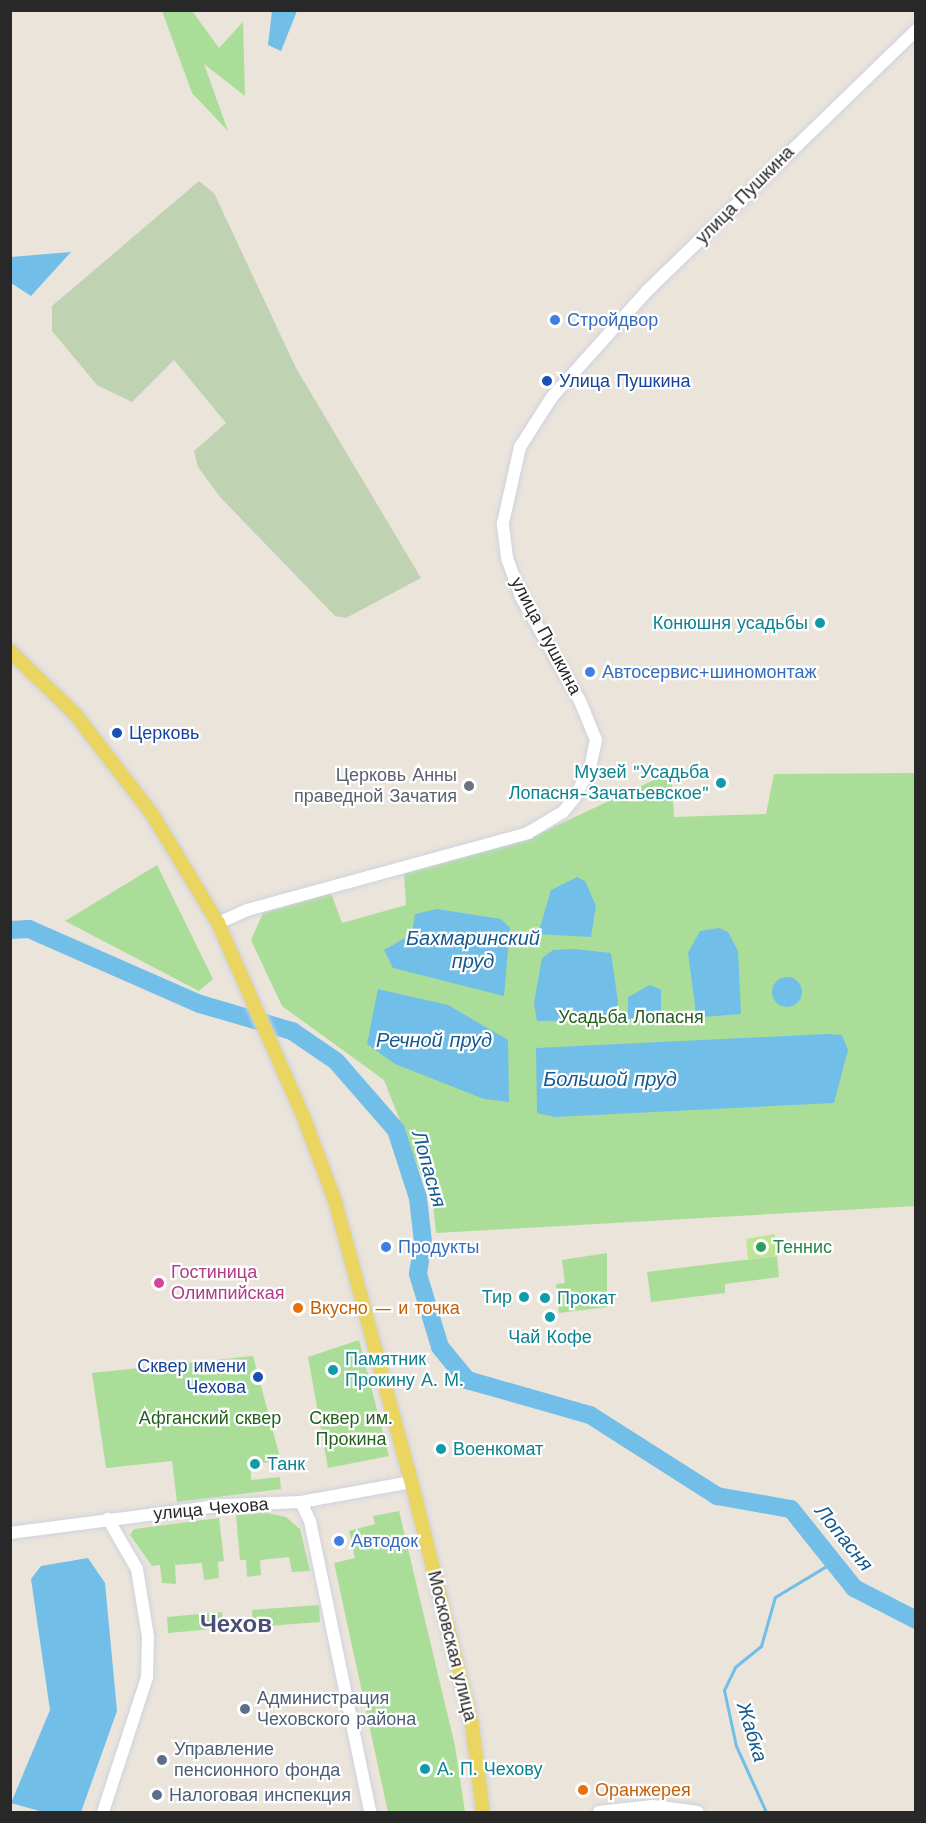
<!DOCTYPE html>
<html>
<head>
<meta charset="utf-8">
<style>
  body { margin:0 }
  #map { position:relative; width:926px; height:1823px; overflow:hidden; background:#eae4da; font-family:"Work Sans",sans-serif }
  div>[style] { position:absolute }
  .green>* { inset:0; background:#aade98 }
  .cemetery>* { inset:0; background:#bfd3b2 }
  .pitch>* { inset:0; background:#bce594 }
  .water>* { inset:0; background:#71bee8 }
  .round { border-radius:50% }
  .stream>* { height:3px; margin:-1.5px; padding:0 1.5px; transform-origin:1.5px; border-radius:1.5px; background:#71bee8 }
  .river>* { height:18px; margin:-9px; padding:0 9px; transform-origin:9px; border-radius:9px; background:#71bee8 }
  .roads { filter:drop-shadow(0 0 2px #cfd1e0) drop-shadow(0 0 2px #cfd1e0) }
  .secondary>* { height:12px; margin:-6px; padding:0 6px; transform-origin:6px; border-radius:6px; background:#fff }
  .primary>* { height:14px; margin:-7px; padding:0 7px; transform-origin:7px; border-radius:7px; background:#e9d560 }
  .dots>* { width:16px; height:16px; translate:-50% -50%; box-sizing:border-box; border:3px solid #fff; border-radius:50% }
  span { translate:-50% -50%; white-space:nowrap; text-align:center; line-height:1.15; -webkit-text-stroke:4.5px #fff; paint-order:stroke }
  .street-label { font-size:18px; color:#282828 }
  .shop-label { font-size:18px; color:#366cbe }
  .left { translate:0 -50%; text-align:left }
  .transit-label { font-size:18px; color:#164399 }
  .right { translate:-100% -50%; text-align:right }
  .culture-label { font-size:18px; color:#0d838f }
  .worship-label { font-size:18px; color:#5b616d }
  .park-label { font-size:18px; color:#25601d }
  .leisure-label { font-size:18px; color:#27864d }
  .hotel-label { font-size:18px; color:#b23c85 }
  .food-label { font-size:18px; color:#c56008 }
  .service-label { font-size:18px; color:#4e5e75 }
  .water-label { font-size:20px; color:#145a90; font-style:italic }
  .district-label { font-size:24px; color:#4b4f76; font-weight:700 }
  .frame { position:absolute; inset:0; border:12px solid #282828; pointer-events:none }
</style>
</head>
<body>
<div id="map">
  <div class="green">
    <i style="clip-path:polygon(162px 11px,192px 11px,219px 48px,243px 22px,245px 96px,204px 64px,228px 131px,192px 93px)"></i>
    <i style="clip-path:polygon(671px 772px,674px 817px,766px 814px,774px 774px,915px 773px,915px 1206px,436px 1233px,433px 1205px,384px 1080px,282px 1006px,251px 940px,263px 913px,331px 893px,342px 923px,406px 905px,404px 873px,545px 831px)"></i>
    <i style="clip-path:polygon(157px 865px,213px 979px,199px 991px,65px 921px)"></i>
    <i style="clip-path:polygon(607px 1253px,607px 1307px,559px 1313px,556px 1284px,565px 1283px,562px 1260px)"></i>
    <i style="clip-path:polygon(777px 1256px,779px 1277px,725px 1284px,725px 1293px,651px 1302px,647px 1272px)"></i>
    <i style="clip-path:polygon(359px 1340px,389px 1456px,328px 1468px,308px 1357px)"></i>
    <i style="clip-path:polygon(253px 1356px,281px 1461px,251px 1464px,251px 1480px,280px 1477px,281px 1489px,177px 1502px,172px 1461px,106px 1468px,92px 1373px)"></i>
    <i style="clip-path:polygon(399px 1511px,455px 1746px,465px 1812px,388px 1812px,334px 1563px,355px 1558px,349px 1531px,375px 1524px,373px 1516px)"></i>
    <i style="clip-path:polygon(267px 1513px,286px 1517px,300px 1529px,310px 1571px,292px 1572px,289px 1557px,260px 1560px,261px 1575px,247px 1577px,246px 1560px,240px 1560px,236px 1515px)"></i>
    <i style="clip-path:polygon(219px 1518px,224px 1561px,218px 1562px,219px 1578px,204px 1580px,202px 1563px,175px 1565px,176px 1584px,162px 1583px,160px 1565px,152px 1566px,130px 1535px,134px 1529px)"></i>
    <i style="clip-path:polygon(319px 1605px,320px 1622px,253px 1627px,252px 1610px)"></i>
    <i style="clip-path:polygon(222px 1612px,223px 1628px,168px 1633px,167px 1617px)"></i>
  </div>
  <div class="cemetery">
    <i style="clip-path:polygon(199px 181px,214px 193px,296px 368px,421px 578px,346px 618px,335px 616px,220px 497px,198px 467px,194px 451px,226px 423px,174px 360px,132px 402px,97px 385px,52px 331px,52px 306px)"></i>
  </div>
  <div class="pitch">
    <i style="clip-path:polygon(775px 1234px,777px 1256px,748px 1259px,746px 1239px)"></i>
  </div>
  <div class="water">
    <i style="clip-path:polygon(272px 11px,297px 11px,281px 51px,268px 45px)"></i>
    <i style="clip-path:polygon(71px 252px,31px 296px,11px 283px,11px 257px)"></i>
    <i style="clip-path:polygon(577px 877px,585px 881px,596px 906px,591px 937px,538px 934px,551px 890px)"></i>
    <i style="clip-path:polygon(437px 909px,501px 919px,510px 928px,504px 996px,393px 968px,384px 950px,412px 934px,415px 914px)"></i>
    <i style="clip-path:polygon(719px 928px,728px 932px,738px 951px,741px 1014px,702px 1017px,696px 1013px,688px 953px,700px 931px)"></i>
    <i style="clip-path:polygon(574px 949px,611px 953px,618px 1002px,616px 1020px,537px 1021px,534px 1003px,542px 958px,553px 950px)"></i>
    <i class="round" style="left:772px;top:977px;width:30px;height:30px"></i>
    <i style="clip-path:polygon(650px 985px,661px 990px,661px 1018px,628px 1019px,628px 997px)"></i>
    <i style="clip-path:polygon(378px 989px,448px 1005px,508px 1040px,509px 1102px,484px 1099px,395px 1064px,367px 1044px)"></i>
    <i style="clip-path:polygon(827px 1034px,842px 1035px,848px 1050px,834px 1103px,555px 1117px,537px 1113px,536px 1048px)"></i>
    <i style="clip-path:polygon(88px 1558px,105px 1583px,117px 1711px,81px 1812px,43px 1812px,11px 1803px,50px 1710px,31px 1579px,41px 1566px)"></i>
  </div>
  <div class="stream">
    <i style="left:766px;top:1812px;width:72px;rotate:-114.4deg"></i>
    <i style="left:736px;top:1746px;width:57px;rotate:-102.1deg"></i>
    <i style="left:724px;top:1690px;width:25px;rotate:-64deg"></i>
    <i style="left:735px;top:1667px;width:33px;rotate:-39deg"></i>
    <i style="left:761px;top:1646px;width:51px;rotate:-74.1deg"></i>
    <i style="left:775px;top:1597px;width:68px;rotate:-31.1deg"></i>
  </div>
  <div class="river">
    <i style="left:10px;top:930px;width:19px;rotate:-3deg"></i>
    <i style="left:29px;top:929px;width:187px;rotate:23.7deg"></i>
    <i style="left:200px;top:1004px;width:96px;rotate:16.4deg"></i>
    <i style="left:292px;top:1031px;width:53px;rotate:34.3deg"></i>
    <i style="left:336px;top:1061px;width:91px;rotate:49deg"></i>
    <i style="left:396px;top:1130px;width:71px;rotate:72.1deg"></i>
    <i style="left:418px;top:1198px;width:44px;rotate:83.5deg"></i>
    <i style="left:423px;top:1242px;width:32px;rotate:99deg"></i>
    <i style="left:418px;top:1274px;width:76px;rotate:73.2deg"></i>
    <i style="left:440px;top:1347px;width:43px;rotate:50.7deg"></i>
    <i style="left:467px;top:1380px;width:128px;rotate:15.9deg"></i>
    <i style="left:590px;top:1415px;width:151px;rotate:32.5deg"></i>
    <i style="left:717px;top:1496px;width:75px;rotate:10deg"></i>
    <i style="left:791px;top:1509px;width:101px;rotate:51.4deg"></i>
    <i style="left:854px;top:1588px;width:70px;rotate:27.3deg"></i>
  </div>
  <div class="roads">
    <div class="secondary">
      <i style="left:218px;top:923px;width:32px;rotate:-24deg"></i>
      <i style="left:247px;top:910px;width:291px;rotate:-15.3deg"></i>
      <i style="left:528px;top:833px;width:41px;rotate:-31deg"></i>
      <i style="left:563px;top:812px;width:19px;rotate:-51deg"></i>
      <i style="left:575px;top:797px;width:33px;rotate:-63deg"></i>
      <i style="left:590px;top:768px;width:29px;rotate:-78deg"></i>
      <i style="left:596px;top:740px;width:42px;rotate:-112.3deg"></i>
      <i style="left:580px;top:701px;width:120px;rotate:-119.6deg"></i>
      <i style="left:521px;top:597px;width:41px;rotate:-109.7deg"></i>
      <i style="left:507px;top:558px;width:35px;rotate:-97deg"></i>
      <i style="left:503px;top:523px;width:78px;rotate:-77.4deg"></i>
      <i style="left:520px;top:447px;width:59px;rotate:-57.4deg"></i>
      <i style="left:552px;top:397px;width:142px;rotate:-48.1deg"></i>
      <i style="left:647px;top:291px;width:375px;rotate:-44.1deg"></i>
      <i style="left:301px;top:1502px;width:21px;rotate:65deg"></i>
      <i style="left:310px;top:1521px;width:297px;rotate:78.3deg"></i>
      <i style="left:10px;top:1533px;width:217px;rotate:-7.4deg"></i>
      <i style="left:225px;top:1505px;width:76px;rotate:-2.3deg"></i>
      <i style="left:301px;top:1502px;width:112px;rotate:-10.3deg"></i>
      <i style="left:103px;top:1812px;width:142px;rotate:-71.9deg"></i>
      <i style="left:147px;top:1677px;width:40px;rotate:-88.6deg"></i>
      <i style="left:148px;top:1637px;width:69px;rotate:-99.2deg"></i>
      <i style="left:137px;top:1569px;width:58px;rotate:-120.1deg"></i>
      <i style="left:599px;top:1812px;width:54px;rotate:-6.3deg"></i>
      <i style="left:653px;top:1806px;width:45px;rotate:7.6deg"></i>
    </div>
    <div class="primary">
      <i style="left:10px;top:651px;width:91px;rotate:44.1deg"></i>
      <i style="left:75px;top:714px;width:126px;rotate:52.4deg"></i>
      <i style="left:152px;top:814px;width:127px;rotate:58.8deg"></i>
      <i style="left:218px;top:923px;width:213px;rotate:66.2deg"></i>
      <i style="left:304px;top:1118px;width:89px;rotate:69.5deg"></i>
      <i style="left:335px;top:1201px;width:310px;rotate:74.8deg"></i>
      <i style="left:416px;top:1500px;width:232px;rotate:76deg"></i>
      <i style="left:472px;top:1725px;width:88px;rotate:82.8deg"></i>
    </div>
  </div>
  <div class="dots">
    <i style="left:555px;top:320px;background:#3f7fe0"></i>
    <i style="left:547px;top:381px;background:#1a4fb4"></i>
    <i style="left:820px;top:623px;background:#0f9aa8"></i>
    <i style="left:590px;top:672px;background:#3f7fe0"></i>
    <i style="left:117px;top:733px;background:#1a4fb4"></i>
    <i style="left:721px;top:783px;background:#0f9aa8"></i>
    <i style="left:469px;top:786px;background:#6b7280"></i>
    <i style="left:386px;top:1247px;background:#3f7fe0"></i>
    <i style="left:761px;top:1247px;background:#2e9e5b"></i>
    <i style="left:159px;top:1283px;background:#d1479c"></i>
    <i style="left:524px;top:1297px;background:#0f9aa8"></i>
    <i style="left:545px;top:1298px;background:#0f9aa8"></i>
    <i style="left:298px;top:1308px;background:#e8710a"></i>
    <i style="left:550px;top:1317px;background:#0f9aa8"></i>
    <i style="left:333px;top:1370px;background:#0f9aa8"></i>
    <i style="left:258px;top:1377px;background:#1a4fb4"></i>
    <i style="left:441px;top:1449px;background:#0f9aa8"></i>
    <i style="left:255px;top:1464px;background:#0f9aa8"></i>
    <i style="left:339px;top:1541px;background:#3f7fe0"></i>
    <i style="left:245px;top:1709px;background:#5c6f8a"></i>
    <i style="left:162px;top:1760px;background:#5c6f8a"></i>
    <i style="left:425px;top:1769px;background:#0f9aa8"></i>
    <i style="left:583px;top:1790px;background:#e8710a"></i>
    <i style="left:157px;top:1795px;background:#5c6f8a"></i>
  </div>
  <div class="street-label">
    <span style="left:745px;top:195px;rotate:-45deg">улица Пушкина</span>
    <span style="left:546px;top:636px;rotate:62deg">улица Пушкина</span>
    <span style="left:211px;top:1509px;rotate:-5deg">улица Чехова</span>
    <span style="left:452px;top:1646px;rotate:76deg">Московская улица</span>
  </div>
  <div class="shop-label">
    <span class="left" style="left:567px;top:320px">Стройдвор</span>
    <span class="left" style="left:602px;top:672px">Автосервис+шиномонтаж</span>
    <span class="left" style="left:398px;top:1247px">Продукты</span>
    <span class="left" style="left:351px;top:1541px">Автодок</span>
  </div>
  <div class="transit-label">
    <span class="left" style="left:559px;top:381px">Улица Пушкина</span>
    <span class="left" style="left:129px;top:733px">Церковь</span>
    <span class="right" style="left:246px;top:1377px">Сквер имени<br>Чехова</span>
  </div>
  <div class="culture-label">
    <span class="right" style="left:808px;top:623px">Конюшня усадьбы</span>
    <span class="right" style="left:709px;top:783px">Музей "Усадьба<br>Лопасня-Зачатьевское"</span>
    <span class="right" style="left:512px;top:1297px">Тир</span>
    <span class="left" style="left:557px;top:1298px">Прокат</span>
    <span style="left:550px;top:1337px">Чай Кофе</span>
    <span class="left" style="left:345px;top:1370px">Памятник<br>Прокину А. М.</span>
    <span class="left" style="left:453px;top:1449px">Военкомат</span>
    <span class="left" style="left:267px;top:1464px">Танк</span>
    <span class="left" style="left:437px;top:1769px">А. П. Чехову</span>
  </div>
  <div class="worship-label">
    <span class="right" style="left:457px;top:786px">Церковь Анны<br>праведной Зачатия</span>
  </div>
  <div class="park-label">
    <span style="left:631px;top:1017px">Усадьба Лопасня</span>
    <span style="left:210px;top:1418px">Афганский сквер</span>
    <span style="left:351px;top:1429px">Сквер им.<br>Прокина</span>
  </div>
  <div class="leisure-label">
    <span class="left" style="left:773px;top:1247px">Теннис</span>
  </div>
  <div class="hotel-label">
    <span class="left" style="left:171px;top:1283px">Гостиница<br>Олимпийская</span>
  </div>
  <div class="food-label">
    <span class="left" style="left:310px;top:1308px">Вкусно — и точка</span>
    <span class="left" style="left:595px;top:1790px">Оранжерея</span>
  </div>
  <div class="service-label">
    <span class="left" style="left:257px;top:1709px">Администрация<br>Чеховского района</span>
    <span class="left" style="left:174px;top:1760px">Управление<br>пенсионного фонда</span>
    <span class="left" style="left:169px;top:1795px">Налоговая инспекция</span>
  </div>
  <div class="water-label">
    <span style="left:473px;top:950px">Бахмаринский<br>пруд</span>
    <span style="left:434px;top:1040px">Речной пруд</span>
    <span style="left:610px;top:1079px">Большой пруд</span>
    <span style="left:429px;top:1169px;rotate:74deg">Лопасня</span>
    <span style="left:844px;top:1538px;rotate:51deg">Лопасня</span>
    <span style="left:752px;top:1732px;rotate:73deg">Жабка</span>
  </div>
  <div class="district-label">
    <span style="left:236px;top:1625px">Чехов</span>
  </div>
  <div class="frame"></div>
</div>
</body>
</html>
